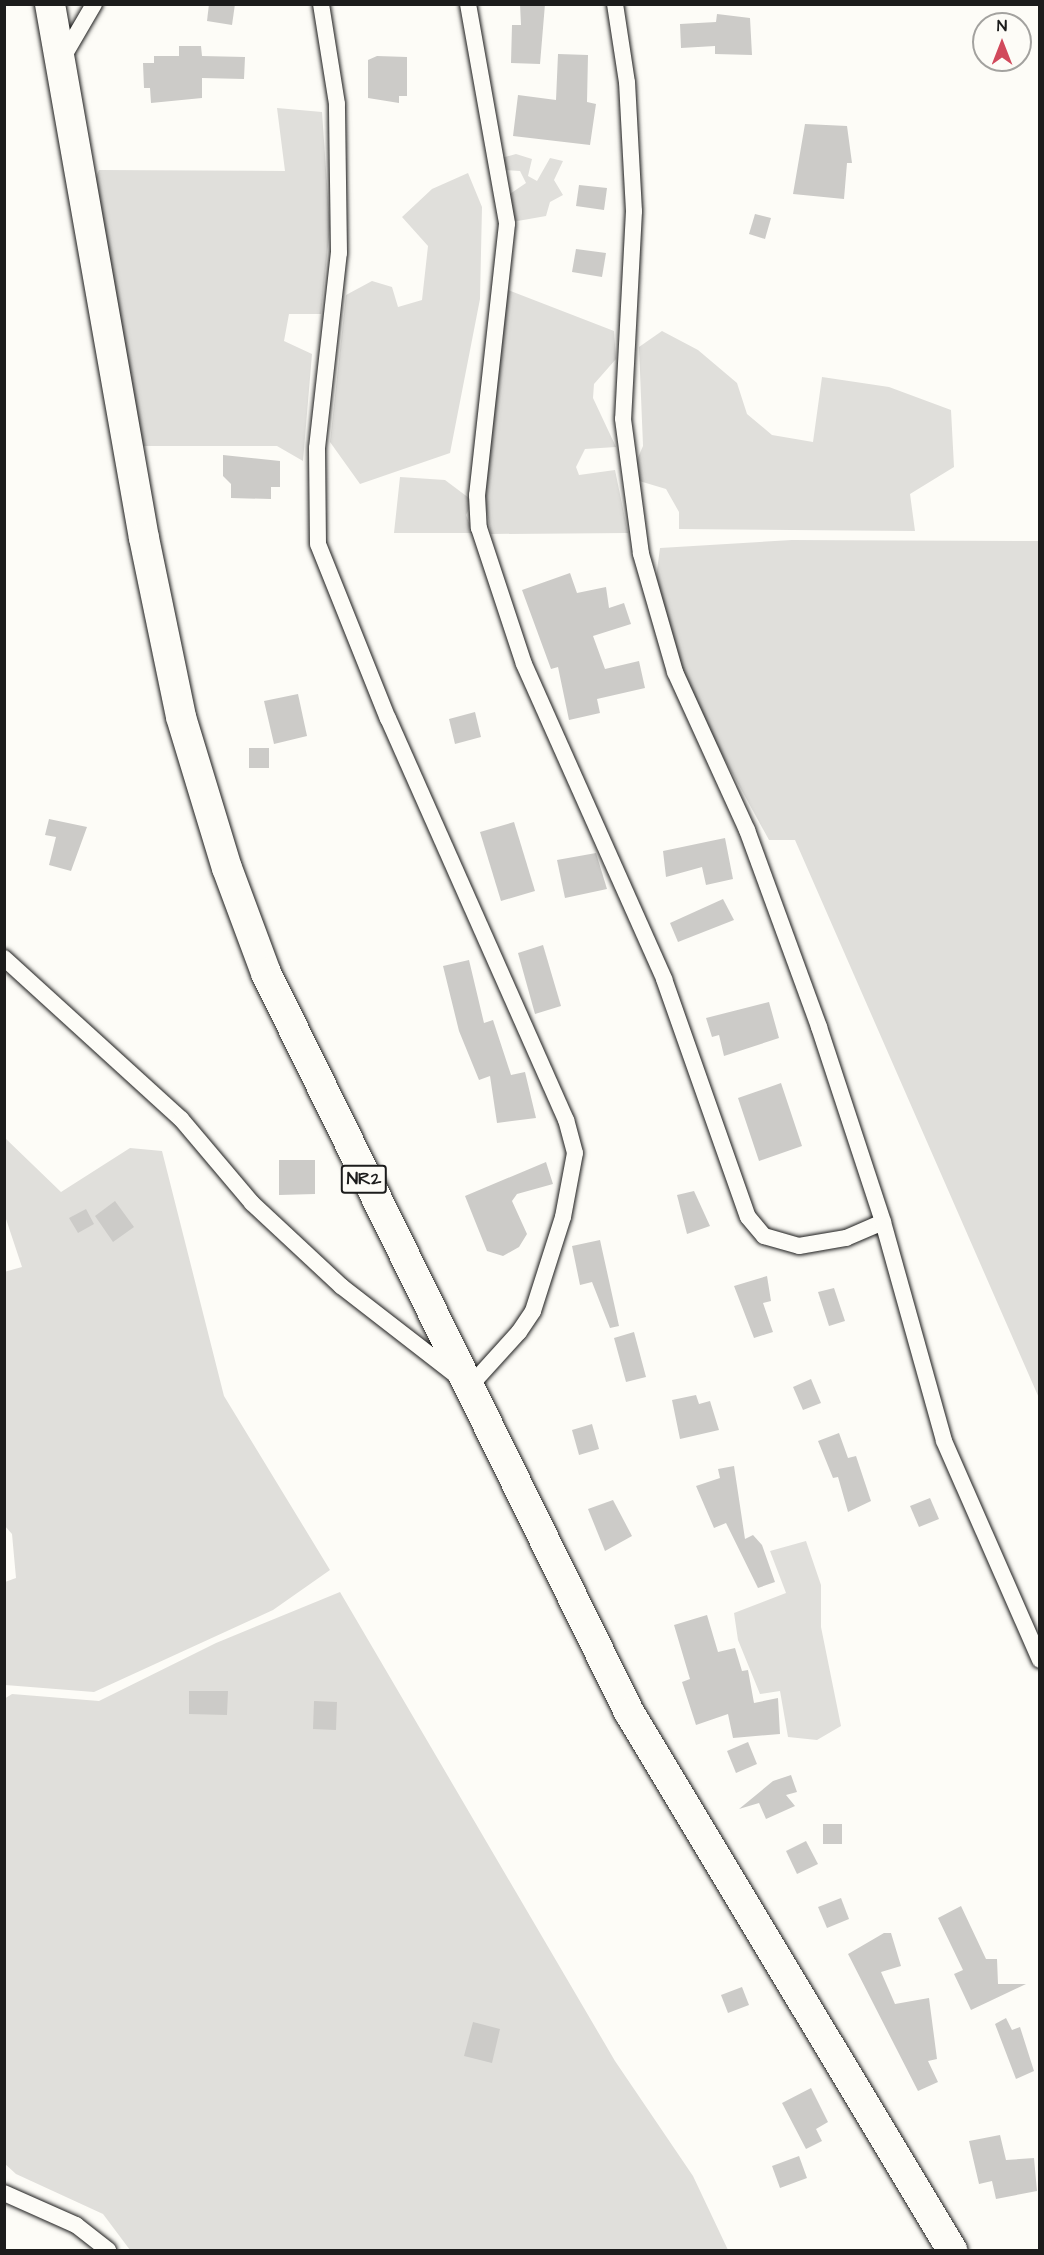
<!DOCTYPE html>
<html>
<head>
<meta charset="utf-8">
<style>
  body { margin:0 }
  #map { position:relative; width:1044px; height:2255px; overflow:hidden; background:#fdfcf7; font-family:"Architects Daughter",sans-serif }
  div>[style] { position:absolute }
  .green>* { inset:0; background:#e0dfdb }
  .building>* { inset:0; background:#cccbc8 }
  .roads { filter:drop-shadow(0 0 2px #1c1c1c) drop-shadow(0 0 2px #1c1c1c) }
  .street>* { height:16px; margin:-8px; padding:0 8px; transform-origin:8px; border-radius:8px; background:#fdfcf7 }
  .highway>* { height:30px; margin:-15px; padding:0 15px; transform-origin:15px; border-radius:15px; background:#fdfcf7 }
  span { translate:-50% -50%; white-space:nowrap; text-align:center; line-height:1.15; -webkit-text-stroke:4.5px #fdfcf7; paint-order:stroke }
  .shield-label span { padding:2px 4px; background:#fdfcf7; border:2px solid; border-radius:4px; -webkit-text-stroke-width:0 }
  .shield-label { font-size:18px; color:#1c1c1c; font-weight:700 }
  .frame { position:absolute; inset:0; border:6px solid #1c1c1c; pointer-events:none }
  .north { position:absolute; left:972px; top:12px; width:60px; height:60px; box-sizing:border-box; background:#fdfcf7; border:2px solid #a3a29f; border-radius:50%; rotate:0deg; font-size:16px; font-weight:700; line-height:24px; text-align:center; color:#1c1c1c }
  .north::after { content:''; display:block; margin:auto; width:21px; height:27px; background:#d1495b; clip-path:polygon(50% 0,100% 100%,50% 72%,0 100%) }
</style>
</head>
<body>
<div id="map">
  <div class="green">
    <i style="clip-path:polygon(277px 108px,322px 112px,330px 227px,321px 314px,289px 314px,284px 341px,312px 354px,303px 461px,277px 446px,137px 446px,91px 188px,99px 170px,285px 171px)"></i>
    <i style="clip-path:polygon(516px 154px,532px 159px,528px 176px,537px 181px,550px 158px,563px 161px,554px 180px,563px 195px,550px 202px,546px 216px,512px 222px,507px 196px,526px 183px,520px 171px,505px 170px,501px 158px)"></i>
    <i style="clip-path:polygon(468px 173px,482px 207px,480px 299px,450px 453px,360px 484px,330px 442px,346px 295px,372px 281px,392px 287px,398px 307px,422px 300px,428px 246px,402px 217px,432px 189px)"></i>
    <i style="clip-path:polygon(508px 290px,614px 331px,616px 359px,594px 384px,593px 398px,616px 447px,585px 449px,576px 467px,579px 475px,615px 470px,628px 533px,491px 534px,482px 484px)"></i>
    <i style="clip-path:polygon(662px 331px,698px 350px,737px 383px,747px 414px,772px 435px,813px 442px,822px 377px,889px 387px,951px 410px,954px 467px,910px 494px,915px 531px,679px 529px,679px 512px,666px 489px,636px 480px,634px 467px,643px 446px,639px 347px)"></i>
    <i style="clip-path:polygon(400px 477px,445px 480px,473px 501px,466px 515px,473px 533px,394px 533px)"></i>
    <i style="clip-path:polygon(792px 540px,1039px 541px,1039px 1398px,795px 840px,769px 840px,701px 716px,674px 653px,656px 578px,660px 548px)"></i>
    <i style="clip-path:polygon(4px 1137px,61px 1192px,130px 1148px,162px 1151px,224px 1396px,330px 1570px,273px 1610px,94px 1692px,5px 1685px,5px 1582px,16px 1578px,12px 1534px,4px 1525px,4px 1272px,22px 1267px,5px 1216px)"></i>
    <i style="clip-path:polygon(806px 1541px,821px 1585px,821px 1627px,841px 1726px,817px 1740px,788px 1737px,780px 1691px,760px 1694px,738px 1640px,734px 1613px,786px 1593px,770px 1551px)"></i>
    <i style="clip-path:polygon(340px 1592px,615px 2061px,693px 2176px,728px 2250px,130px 2250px,103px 2214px,16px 2174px,4px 2163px,4px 1699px,12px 1694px,99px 1701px,216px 1643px)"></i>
  </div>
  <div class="building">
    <i style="clip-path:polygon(209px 4px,235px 4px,232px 25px,207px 21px)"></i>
    <i style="clip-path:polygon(520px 4px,545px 4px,540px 64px,511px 63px,512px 25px,521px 25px)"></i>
    <i style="clip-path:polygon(717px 14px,750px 18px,752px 55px,715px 54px,715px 46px,681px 48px,680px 24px,716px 22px)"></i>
    <i style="clip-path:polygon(179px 46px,201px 46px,202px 56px,245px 57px,244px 79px,202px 78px,202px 98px,151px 103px,150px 88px,144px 88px,143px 63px,154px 63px,154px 56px,179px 56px)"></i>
    <i style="clip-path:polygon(558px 54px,588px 55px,587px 102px,596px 104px,590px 145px,513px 136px,518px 95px,556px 100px)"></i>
    <i style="clip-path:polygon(377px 56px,407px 57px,407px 96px,399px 96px,399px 103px,368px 98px,368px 60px)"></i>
    <i style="clip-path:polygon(805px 124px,847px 126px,852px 163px,847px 163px,844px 199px,793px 194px)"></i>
    <i style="clip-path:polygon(579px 185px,607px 188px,604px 210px,576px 206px)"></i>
    <i style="clip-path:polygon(755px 214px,771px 218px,765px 239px,749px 234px)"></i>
    <i style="clip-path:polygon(576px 249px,606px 253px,602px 277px,572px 272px)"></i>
    <i style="clip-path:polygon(223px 455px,280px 461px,280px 487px,271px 487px,271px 499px,231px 498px,231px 484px,223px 476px)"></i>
    <i style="clip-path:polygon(570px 573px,577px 593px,606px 587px,609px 608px,624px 603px,631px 624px,593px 636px,605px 669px,639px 661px,645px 688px,597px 699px,600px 713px,569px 720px,558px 667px,551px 669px,522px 590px)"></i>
    <i style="clip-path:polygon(298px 694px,307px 736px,274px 744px,264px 701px)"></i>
    <i style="clip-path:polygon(475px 712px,481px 737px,455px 744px,449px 719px)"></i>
    <i style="clip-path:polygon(249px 748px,269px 748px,269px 768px,249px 768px)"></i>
    <i style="clip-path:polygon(49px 819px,87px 827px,71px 871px,49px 865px,56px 837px,45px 835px)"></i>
    <i style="clip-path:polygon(514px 822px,535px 891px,501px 901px,480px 832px)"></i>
    <i style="clip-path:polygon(725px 838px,733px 879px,706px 885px,702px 867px,666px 877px,663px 851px)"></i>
    <i style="clip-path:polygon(596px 853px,607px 889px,565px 898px,557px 860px)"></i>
    <i style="clip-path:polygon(723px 899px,734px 920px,678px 942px,670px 923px)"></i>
    <i style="clip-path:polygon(543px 945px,561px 1006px,535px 1014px,518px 953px)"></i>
    <i style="clip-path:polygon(469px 960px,484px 1023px,493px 1020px,511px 1075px,525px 1072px,536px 1118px,497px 1123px,490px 1076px,479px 1080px,459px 1031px,443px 966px)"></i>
    <i style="clip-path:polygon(769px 1002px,779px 1038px,724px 1056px,719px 1035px,712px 1037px,706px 1018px)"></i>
    <i style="clip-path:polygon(781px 1083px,802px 1146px,759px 1161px,738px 1098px)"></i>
    <i style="clip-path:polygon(279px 1160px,315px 1160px,315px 1194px,279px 1195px)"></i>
    <i style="clip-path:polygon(546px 1162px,553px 1184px,517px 1194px,512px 1201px,527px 1234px,519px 1247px,503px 1256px,487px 1251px,465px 1196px)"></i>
    <i style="clip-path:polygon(694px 1191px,710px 1226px,687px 1234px,677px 1195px)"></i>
    <i style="clip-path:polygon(115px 1201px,134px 1227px,113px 1242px,95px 1216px)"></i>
    <i style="clip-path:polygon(86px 1209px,94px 1224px,78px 1233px,69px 1218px)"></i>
    <i style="clip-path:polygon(600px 1240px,619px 1326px,610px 1328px,592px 1282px,580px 1285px,572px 1246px)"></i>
    <i style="clip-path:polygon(767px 1276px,771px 1301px,763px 1303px,773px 1332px,754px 1338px,734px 1286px)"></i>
    <i style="clip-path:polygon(834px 1288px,845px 1321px,829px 1326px,818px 1292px)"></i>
    <i style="clip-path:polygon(634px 1332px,646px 1377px,626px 1382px,614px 1338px)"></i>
    <i style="clip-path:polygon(811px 1379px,821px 1403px,803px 1410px,793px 1387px)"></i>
    <i style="clip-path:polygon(696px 1395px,699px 1404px,710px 1401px,719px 1430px,680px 1439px,672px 1400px)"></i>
    <i style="clip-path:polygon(592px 1424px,599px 1449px,579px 1455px,572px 1430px)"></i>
    <i style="clip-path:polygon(839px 1433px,848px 1458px,856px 1456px,871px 1501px,848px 1512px,838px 1477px,833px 1478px,818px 1441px)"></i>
    <i style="clip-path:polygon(734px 1466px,745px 1539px,753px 1535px,762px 1545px,775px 1582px,758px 1588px,726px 1523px,714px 1528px,696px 1486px,720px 1478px,718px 1469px)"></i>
    <i style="clip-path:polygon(930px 1498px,939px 1519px,919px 1527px,910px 1506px)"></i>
    <i style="clip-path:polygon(613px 1500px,632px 1536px,605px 1551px,588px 1509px)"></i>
    <i style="clip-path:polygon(707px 1615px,718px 1652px,735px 1648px,742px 1671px,748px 1670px,754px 1703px,778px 1698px,780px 1734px,733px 1738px,728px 1714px,696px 1725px,682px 1682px,690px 1679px,674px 1625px)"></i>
    <i style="clip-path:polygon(189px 1691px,228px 1691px,227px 1715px,189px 1714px)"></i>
    <i style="clip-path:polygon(314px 1701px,337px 1702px,336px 1730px,313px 1729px)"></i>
    <i style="clip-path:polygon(748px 1742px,757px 1764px,736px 1773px,727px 1751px)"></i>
    <i style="clip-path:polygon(791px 1775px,797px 1792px,786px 1795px,795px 1806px,766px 1819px,759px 1803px,739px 1809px,773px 1781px)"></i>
    <i style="clip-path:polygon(823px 1824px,842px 1824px,842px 1844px,823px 1844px)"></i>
    <i style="clip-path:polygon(806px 1841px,818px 1864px,797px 1874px,786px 1851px)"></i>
    <i style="clip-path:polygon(841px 1898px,849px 1919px,827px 1928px,818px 1907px)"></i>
    <i style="clip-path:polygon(961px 1906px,986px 1959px,997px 1959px,998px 1984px,1026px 1984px,971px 2010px,954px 1974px,963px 1970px,938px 1918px)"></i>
    <i style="clip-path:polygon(884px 1933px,891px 1933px,901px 1966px,881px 1972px,895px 2004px,929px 1998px,937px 2059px,928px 2061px,938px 2082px,918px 2091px,848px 1954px)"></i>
    <i style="clip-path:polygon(742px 1987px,749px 2005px,728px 2013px,721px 1995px)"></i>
    <i style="clip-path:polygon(1006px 2018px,1012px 2030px,1020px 2027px,1034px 2071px,1016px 2079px,995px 2024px)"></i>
    <i style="clip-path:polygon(473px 2022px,500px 2029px,492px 2063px,464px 2056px)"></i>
    <i style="clip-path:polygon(811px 2088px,828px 2122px,816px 2129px,822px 2141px,806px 2149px,782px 2103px)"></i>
    <i style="clip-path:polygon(1000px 2135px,1006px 2160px,1034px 2158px,1037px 2191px,996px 2199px,992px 2181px,979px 2184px,969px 2141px)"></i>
    <i style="clip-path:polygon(799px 2156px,807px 2178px,780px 2188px,772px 2166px)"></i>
  </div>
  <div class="roads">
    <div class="street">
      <i style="left:468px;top:4px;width:223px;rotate:79.9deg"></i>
      <i style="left:507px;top:224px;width:273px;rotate:96.3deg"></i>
      <i style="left:477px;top:495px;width:33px;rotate:87deg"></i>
      <i style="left:479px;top:528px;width:143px;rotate:71.7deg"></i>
      <i style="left:524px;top:664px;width:345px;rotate:66deg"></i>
      <i style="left:664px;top:979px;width:252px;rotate:70.6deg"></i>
      <i style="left:748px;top:1217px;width:25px;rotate:50deg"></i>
      <i style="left:764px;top:1236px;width:36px;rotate:16deg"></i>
      <i style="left:799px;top:1246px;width:48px;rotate:-9.7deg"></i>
      <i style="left:846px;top:1238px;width:40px;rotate:-23.4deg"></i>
      <i style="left:615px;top:4px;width:79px;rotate:81.3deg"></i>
      <i style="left:627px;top:82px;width:129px;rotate:86.9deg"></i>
      <i style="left:634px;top:211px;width:208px;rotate:93deg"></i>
      <i style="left:623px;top:419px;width:136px;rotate:82.4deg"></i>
      <i style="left:641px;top:554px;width:123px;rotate:73.9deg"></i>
      <i style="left:675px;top:672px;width:174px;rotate:65.5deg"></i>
      <i style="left:747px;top:830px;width:210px;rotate:69.9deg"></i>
      <i style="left:819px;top:1027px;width:205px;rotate:71.8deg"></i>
      <i style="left:883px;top:1222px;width:227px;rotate:74.4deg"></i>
      <i style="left:944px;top:1441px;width:239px;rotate:66.3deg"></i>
      <i style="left:62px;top:59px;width:64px;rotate:-59.8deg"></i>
      <i style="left:4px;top:958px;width:239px;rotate:42.3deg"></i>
      <i style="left:181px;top:1119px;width:110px;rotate:49.8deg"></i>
      <i style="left:252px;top:1203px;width:122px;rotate:43deg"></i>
      <i style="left:341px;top:1286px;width:163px;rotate:37.8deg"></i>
      <i style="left:470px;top:1386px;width:73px;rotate:-47.8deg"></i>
      <i style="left:519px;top:1332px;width:25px;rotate:-56deg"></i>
      <i style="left:533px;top:1311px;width:99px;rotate:-72.3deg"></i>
      <i style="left:563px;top:1217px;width:65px;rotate:-79.4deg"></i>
      <i style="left:575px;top:1153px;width:34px;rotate:-105deg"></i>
      <i style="left:566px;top:1120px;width:439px;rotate:-113.9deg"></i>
      <i style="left:388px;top:719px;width:188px;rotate:-111.8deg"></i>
      <i style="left:318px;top:544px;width:96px;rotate:-90.6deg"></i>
      <i style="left:317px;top:448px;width:196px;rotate:-83.6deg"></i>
      <i style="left:339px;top:253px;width:149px;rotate:-90.8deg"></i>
      <i style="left:337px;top:104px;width:101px;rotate:-99.1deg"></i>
      <i style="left:4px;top:2193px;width:79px;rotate:24deg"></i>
      <i style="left:76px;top:2225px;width:41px;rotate:38deg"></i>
    </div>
    <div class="highway">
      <i style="left:50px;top:4px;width:542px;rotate:80.02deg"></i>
      <i style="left:144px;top:538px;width:183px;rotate:78.3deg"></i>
      <i style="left:181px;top:717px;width:158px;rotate:73.1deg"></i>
      <i style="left:227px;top:868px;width:112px;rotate:69.6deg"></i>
      <i style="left:266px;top:973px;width:823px;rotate:63.84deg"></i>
      <i style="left:629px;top:1712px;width:628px;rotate:59.02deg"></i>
    </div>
  </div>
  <div class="shield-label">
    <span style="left:364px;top:1179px">NR2</span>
  </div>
  <div class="frame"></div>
  <div class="north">N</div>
</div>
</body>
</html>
